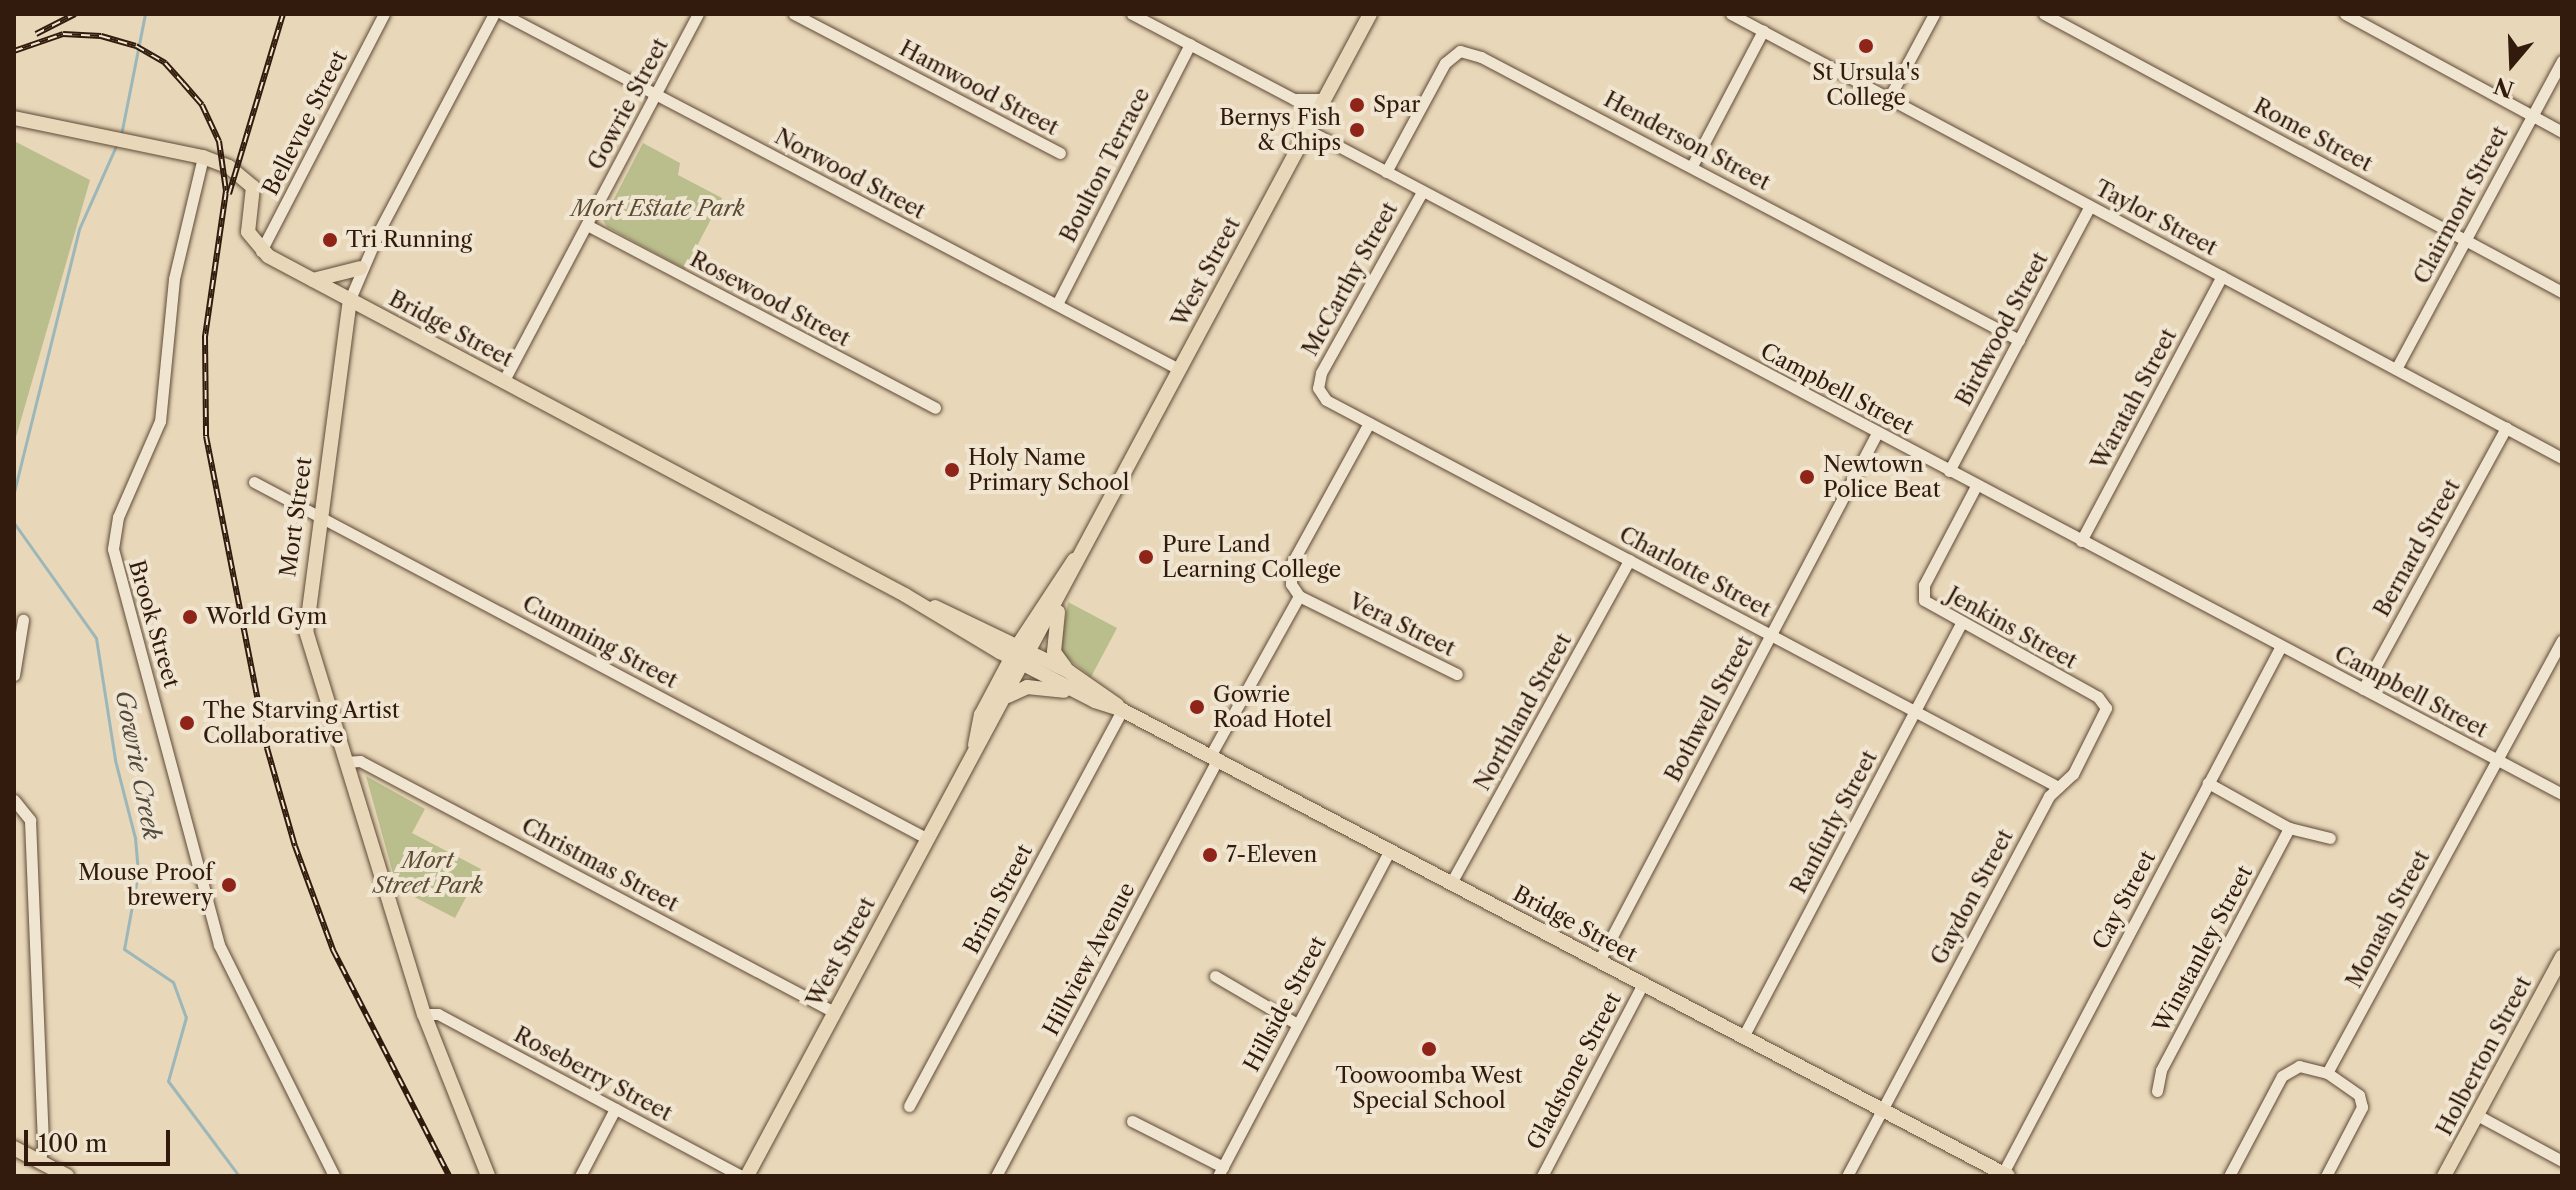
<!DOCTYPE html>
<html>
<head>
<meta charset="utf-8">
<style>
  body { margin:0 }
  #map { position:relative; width:2576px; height:1190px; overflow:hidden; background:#e8d7b8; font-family:"Libre Caslon Text",serif }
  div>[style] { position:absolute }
  .green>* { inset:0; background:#babd8c }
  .stream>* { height:3px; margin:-1.5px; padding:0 1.5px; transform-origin:1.5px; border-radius:1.5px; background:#9cb7ba }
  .roads { filter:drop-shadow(0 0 2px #604a38) drop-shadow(0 0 2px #604a38) }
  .minor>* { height:11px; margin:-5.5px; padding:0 5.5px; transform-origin:5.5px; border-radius:5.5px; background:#f0e5d1 }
  .major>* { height:14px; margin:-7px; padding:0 7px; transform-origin:7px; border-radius:7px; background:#e8d7b8 }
  .rail>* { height:6px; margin-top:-3px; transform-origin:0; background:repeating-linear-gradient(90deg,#f0e5d1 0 9px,#321b0d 0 18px); box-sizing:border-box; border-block:2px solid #321b0d }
  .dots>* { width:22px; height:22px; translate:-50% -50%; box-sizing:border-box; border:4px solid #f0e5d1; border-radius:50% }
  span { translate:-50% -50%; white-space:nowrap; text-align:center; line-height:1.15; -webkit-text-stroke:8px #f0e5d1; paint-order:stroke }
  .poi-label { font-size:22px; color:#321b0d }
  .left { translate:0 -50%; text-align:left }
  .right { translate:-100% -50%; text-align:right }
  .street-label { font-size:22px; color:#321b0d }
  .park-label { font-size:22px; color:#5b4c33; font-style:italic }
  .water-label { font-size:24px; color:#524a41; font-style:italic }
  .frame { position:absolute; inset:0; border:16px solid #321b0d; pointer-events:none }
  .north { position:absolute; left:2472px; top:24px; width:80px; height:80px; -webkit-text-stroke:6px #f0e5d1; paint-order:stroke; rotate:199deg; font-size:22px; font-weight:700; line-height:32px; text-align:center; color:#321b0d }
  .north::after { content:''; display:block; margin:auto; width:28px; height:36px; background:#321b0d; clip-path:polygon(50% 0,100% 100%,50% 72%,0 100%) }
  .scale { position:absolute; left:24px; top:1130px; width:146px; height:36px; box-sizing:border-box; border:4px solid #321b0d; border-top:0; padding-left:10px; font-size:24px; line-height:28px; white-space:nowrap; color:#321b0d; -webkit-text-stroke:6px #f0e5d1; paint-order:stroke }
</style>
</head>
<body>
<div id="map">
  <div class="green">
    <i style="clip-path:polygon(14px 141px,90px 180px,14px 444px)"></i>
    <i style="clip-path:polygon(643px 143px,680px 163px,678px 175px,722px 198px,685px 269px,607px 227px,603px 220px)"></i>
    <i style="clip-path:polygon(1068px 602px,1117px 628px,1091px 677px,1060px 652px)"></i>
    <i style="clip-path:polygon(366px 776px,425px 809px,412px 833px,481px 869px,455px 918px,397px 888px)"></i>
  </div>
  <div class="stream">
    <i style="left:121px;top:135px;width:123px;rotate:-78.8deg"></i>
    <i style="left:14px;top:492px;width:271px;rotate:-76.1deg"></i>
    <i style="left:79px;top:229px;width:91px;rotate:-66deg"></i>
    <i style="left:14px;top:523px;width:141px;rotate:54.5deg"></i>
    <i style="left:96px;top:638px;width:123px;rotate:81.1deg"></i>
    <i style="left:115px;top:760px;width:81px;rotate:75.6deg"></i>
    <i style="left:135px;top:838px;width:35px;rotate:85deg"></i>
    <i style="left:138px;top:873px;width:77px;rotate:100.4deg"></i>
    <i style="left:124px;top:949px;width:59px;rotate:34deg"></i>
    <i style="left:173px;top:982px;width:37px;rotate:70deg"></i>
    <i style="left:186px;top:1017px;width:66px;rotate:105.7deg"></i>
    <i style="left:168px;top:1081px;width:119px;rotate:53.2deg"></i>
  </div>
  <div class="roads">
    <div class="minor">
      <i style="left:503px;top:14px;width:764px;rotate:27.71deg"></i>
      <i style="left:794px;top:14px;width:300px;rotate:27.6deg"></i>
      <i style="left:1132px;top:14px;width:183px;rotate:27.7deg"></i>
      <i style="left:1294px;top:99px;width:30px"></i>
      <i style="left:1731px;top:14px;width:942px;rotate:28.12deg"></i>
      <i style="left:2044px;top:14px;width:588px;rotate:28.22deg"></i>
      <i style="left:2345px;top:14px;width:247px;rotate:28.5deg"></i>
      <i style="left:1889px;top:98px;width:95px;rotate:-61.8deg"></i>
      <i style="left:1308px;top:130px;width:1419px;rotate:27.9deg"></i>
      <i style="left:203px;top:157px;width:125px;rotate:103.4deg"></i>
      <i style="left:174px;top:279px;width:143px;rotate:95.6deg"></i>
      <i style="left:160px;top:421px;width:105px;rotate:113.6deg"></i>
      <i style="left:118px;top:517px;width:32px;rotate:99deg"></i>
      <i style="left:113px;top:549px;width:410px;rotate:75deg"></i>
      <i style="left:219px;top:945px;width:258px;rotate:63.5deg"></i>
      <i style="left:1692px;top:166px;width:153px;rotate:-62.3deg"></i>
      <i style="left:1386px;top:172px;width:124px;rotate:-61.6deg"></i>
      <i style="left:1445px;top:63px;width:19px;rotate:-39deg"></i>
      <i style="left:1460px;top:51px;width:22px;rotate:16deg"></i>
      <i style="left:1481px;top:57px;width:608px;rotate:27.75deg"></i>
      <i style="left:1422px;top:192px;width:207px;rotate:119.2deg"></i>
      <i style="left:1321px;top:373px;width:15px;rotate:101deg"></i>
      <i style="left:1318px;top:388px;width:14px;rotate:56deg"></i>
      <i style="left:1326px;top:400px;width:828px;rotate:27.86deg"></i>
      <i style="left:587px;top:225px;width:393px;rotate:27.7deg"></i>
      <i style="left:261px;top:251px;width:267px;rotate:-62.6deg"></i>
      <i style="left:350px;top:299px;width:76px;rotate:-66.8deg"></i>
      <i style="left:380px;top:229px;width:243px;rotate:-62.1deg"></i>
      <i style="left:1057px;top:304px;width:292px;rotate:-62.9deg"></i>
      <i style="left:2396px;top:369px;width:350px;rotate:-61.7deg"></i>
      <i style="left:503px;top:382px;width:416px;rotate:-62.1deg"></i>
      <i style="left:1369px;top:423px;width:160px;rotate:118.8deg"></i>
      <i style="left:1292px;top:563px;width:21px;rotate:93deg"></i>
      <i style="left:1291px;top:584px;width:14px;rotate:56deg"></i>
      <i style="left:1299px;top:596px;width:176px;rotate:26.3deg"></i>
      <i style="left:1949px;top:471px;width:300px;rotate:-62deg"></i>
      <i style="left:254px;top:482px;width:760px;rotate:27.91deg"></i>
      <i style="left:2081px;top:541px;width:300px;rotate:-62deg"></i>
      <i style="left:14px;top:675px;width:56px;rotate:-80.7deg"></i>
      <i style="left:2363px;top:689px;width:298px;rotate:-61.3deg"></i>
      <i style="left:1210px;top:756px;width:183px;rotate:-60.9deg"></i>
      <i style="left:345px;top:762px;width:15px;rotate:-4deg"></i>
      <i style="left:360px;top:761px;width:536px;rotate:27.9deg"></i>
      <i style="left:14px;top:800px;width:26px;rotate:51deg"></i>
      <i style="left:30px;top:820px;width:328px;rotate:87.7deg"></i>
      <i style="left:43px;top:1148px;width:14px;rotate:107deg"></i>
      <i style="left:2289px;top:828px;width:42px;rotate:13.7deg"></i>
      <i style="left:1451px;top:883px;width:369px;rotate:-61.1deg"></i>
      <i style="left:1599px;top:961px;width:597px;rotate:-62.23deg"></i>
      <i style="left:1215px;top:976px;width:95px;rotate:30.3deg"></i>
      <i style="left:424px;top:1014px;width:14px"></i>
      <i style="left:438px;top:1014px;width:344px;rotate:28.1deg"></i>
      <i style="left:1743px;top:1037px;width:467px;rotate:-62.2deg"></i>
      <i style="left:2157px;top:1091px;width:21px;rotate:-79deg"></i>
      <i style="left:2161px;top:1070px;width:274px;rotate:-62.1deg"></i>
      <i style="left:2289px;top:828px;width:93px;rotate:-150.9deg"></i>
      <i style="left:909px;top:1106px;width:450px;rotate:-61.7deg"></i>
      <i style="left:2477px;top:1115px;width:97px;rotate:28.4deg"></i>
      <i style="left:1132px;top:1121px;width:102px;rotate:26.8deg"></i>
      <i style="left:2003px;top:1173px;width:596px;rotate:-62.19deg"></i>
      <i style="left:580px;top:1176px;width:76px;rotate:-62.4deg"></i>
      <i style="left:996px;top:1176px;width:471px;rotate:-62deg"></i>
      <i style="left:1218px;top:1176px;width:367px;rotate:-62.2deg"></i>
      <i style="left:1542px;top:1176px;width:217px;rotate:-62.3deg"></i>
      <i style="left:1847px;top:1176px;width:430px;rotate:-62deg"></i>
      <i style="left:2049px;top:796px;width:33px;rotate:-43deg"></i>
      <i style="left:2073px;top:774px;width:74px;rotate:-63.4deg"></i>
      <i style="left:2106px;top:708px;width:14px;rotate:-126deg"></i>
      <i style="left:2098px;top:697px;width:199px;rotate:-150.9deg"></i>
      <i style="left:1924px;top:600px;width:15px;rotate:-90deg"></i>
      <i style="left:1924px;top:585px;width:112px;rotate:-62.3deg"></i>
      <i style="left:2229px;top:1176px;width:113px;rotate:-62.1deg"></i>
      <i style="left:2282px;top:1076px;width:20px;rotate:-30deg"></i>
      <i style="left:2299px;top:1066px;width:29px;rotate:14deg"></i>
      <i style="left:2327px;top:1073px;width:492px;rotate:-61.5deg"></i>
      <i style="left:2326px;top:1176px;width:78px;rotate:-62.4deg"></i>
      <i style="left:2362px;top:1107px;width:12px;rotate:-104deg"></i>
      <i style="left:2359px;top:1095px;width:39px;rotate:-145deg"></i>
    </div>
    <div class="major">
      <i style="left:14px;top:118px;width:193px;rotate:11.7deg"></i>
      <i style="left:203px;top:157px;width:28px;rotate:21deg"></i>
      <i style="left:229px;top:167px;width:31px;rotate:40deg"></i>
      <i style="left:253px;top:187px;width:45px;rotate:96.3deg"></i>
      <i style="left:248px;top:232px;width:31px;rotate:50deg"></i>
      <i style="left:268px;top:256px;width:722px;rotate:28.02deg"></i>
      <i style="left:905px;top:595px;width:111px;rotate:31deg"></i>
      <i style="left:1000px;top:652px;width:107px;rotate:27.3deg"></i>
      <i style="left:1095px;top:701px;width:28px;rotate:18deg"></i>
      <i style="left:1122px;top:710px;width:1001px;rotate:27.74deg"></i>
      <i style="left:313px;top:280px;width:49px;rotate:-14deg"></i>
      <i style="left:350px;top:299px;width:335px;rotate:97.5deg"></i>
      <i style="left:306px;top:631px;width:401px;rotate:72.9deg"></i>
      <i style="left:424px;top:1014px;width:174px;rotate:68.4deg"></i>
      <i style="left:935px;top:607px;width:148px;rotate:25.7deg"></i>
      <i style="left:1068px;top:671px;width:60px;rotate:34.8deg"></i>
      <i style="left:1058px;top:612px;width:40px;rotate:95.7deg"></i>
      <i style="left:1054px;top:652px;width:19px;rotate:54deg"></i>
      <i style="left:1008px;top:696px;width:21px;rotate:-25deg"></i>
      <i style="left:1027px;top:687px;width:37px;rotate:6deg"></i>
      <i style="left:975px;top:745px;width:31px;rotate:-79deg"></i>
      <i style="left:981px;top:715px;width:79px;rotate:-62.1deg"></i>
      <i style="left:1018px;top:645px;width:102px;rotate:-56.6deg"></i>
      <i style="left:14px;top:1148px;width:60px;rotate:27.8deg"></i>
      <i style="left:747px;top:1176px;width:1318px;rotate:-61.8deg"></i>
      <i style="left:2444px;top:1176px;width:249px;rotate:-61.7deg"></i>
    </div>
  </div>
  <div class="rail">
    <i style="left:36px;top:34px;width:44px;rotate:-27.1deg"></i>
    <i style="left:14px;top:51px;width:52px;rotate:-19.1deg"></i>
    <i style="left:63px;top:34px;width:38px;rotate:3deg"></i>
    <i style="left:101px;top:36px;width:36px;rotate:16deg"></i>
    <i style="left:136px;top:46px;width:34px;rotate:30deg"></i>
    <i style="left:165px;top:63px;width:27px;rotate:48deg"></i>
    <i style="left:183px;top:83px;width:29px;rotate:49deg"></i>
    <i style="left:202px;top:105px;width:40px;rotate:65deg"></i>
    <i style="left:219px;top:141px;width:50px;rotate:82deg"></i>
    <i style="left:226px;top:191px;width:147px;rotate:98.2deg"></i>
    <i style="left:205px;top:336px;width:100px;rotate:89.4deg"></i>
    <i style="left:206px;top:436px;width:318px;rotate:78.9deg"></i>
    <i style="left:267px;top:748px;width:102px;rotate:74.1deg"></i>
    <i style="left:295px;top:846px;width:111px;rotate:69.9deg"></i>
    <i style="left:333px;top:950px;width:254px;rotate:62.8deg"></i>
    <i style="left:229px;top:194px;width:188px;rotate:-73.3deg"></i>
  </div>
  <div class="dots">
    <i style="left:1866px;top:46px;background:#8f2418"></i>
    <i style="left:1357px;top:105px;background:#8f2418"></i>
    <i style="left:1357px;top:130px;background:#8f2418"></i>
    <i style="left:330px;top:240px;background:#8f2418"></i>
    <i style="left:952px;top:470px;background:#8f2418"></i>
    <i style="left:1807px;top:477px;background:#8f2418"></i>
    <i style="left:1146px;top:557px;background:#8f2418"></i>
    <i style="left:190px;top:617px;background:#8f2418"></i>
    <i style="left:1197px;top:707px;background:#8f2418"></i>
    <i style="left:187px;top:723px;background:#8f2418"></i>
    <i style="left:1210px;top:855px;background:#8f2418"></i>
    <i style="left:229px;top:885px;background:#8f2418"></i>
    <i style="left:1429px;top:1049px;background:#8f2418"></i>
  </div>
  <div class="poi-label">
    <span style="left:1866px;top:85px">St Ursula's<br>College</span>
    <span class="left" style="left:1373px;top:105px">Spar</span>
    <span class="right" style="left:1341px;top:130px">Bernys Fish<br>&amp; Chips</span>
    <span class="left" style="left:346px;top:240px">Tri Running</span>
    <span class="left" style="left:968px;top:470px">Holy Name<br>Primary School</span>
    <span class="left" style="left:1823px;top:477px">Newtown<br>Police Beat</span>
    <span class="left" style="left:1162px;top:557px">Pure Land<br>Learning College</span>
    <span class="left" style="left:206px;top:617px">World Gym</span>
    <span class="left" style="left:1213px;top:707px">Gowrie<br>Road Hotel</span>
    <span class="left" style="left:203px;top:723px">The Starving Artist<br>Collaborative</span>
    <span class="left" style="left:1226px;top:855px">7-Eleven</span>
    <span class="right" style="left:213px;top:885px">Mouse Proof<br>brewery</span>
    <span style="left:1429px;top:1088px">Toowoomba West<br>Special School</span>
  </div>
  <div class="street-label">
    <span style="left:979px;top:88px;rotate:28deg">Hamwood Street</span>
    <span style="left:628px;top:104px;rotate:-62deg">Gowrie Street</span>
    <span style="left:305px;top:123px;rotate:-63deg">Bellevue Street</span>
    <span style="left:2313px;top:135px;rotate:28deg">Rome Street</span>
    <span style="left:1687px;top:141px;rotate:28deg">Henderson Street</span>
    <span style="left:1105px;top:165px;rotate:-63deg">Boulton Terrace</span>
    <span style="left:850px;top:174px;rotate:28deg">Norwood Street</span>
    <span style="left:2461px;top:205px;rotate:-62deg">Clairmont Street</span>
    <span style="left:2156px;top:218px;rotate:28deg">Taylor Street</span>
    <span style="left:1206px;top:272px;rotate:-62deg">West Street</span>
    <span style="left:1350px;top:279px;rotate:-61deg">McCarthy Street</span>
    <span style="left:770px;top:299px;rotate:28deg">Rosewood Street</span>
    <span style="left:451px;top:329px;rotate:28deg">Bridge Street</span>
    <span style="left:2002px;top:329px;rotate:-62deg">Birdwood Street</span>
    <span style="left:1837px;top:389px;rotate:28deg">Campbell Street</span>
    <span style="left:2134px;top:399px;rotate:-62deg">Waratah Street</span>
    <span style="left:296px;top:517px;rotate:-82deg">Mort Street</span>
    <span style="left:2417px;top:548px;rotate:-61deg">Bernard Street</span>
    <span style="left:1695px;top:572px;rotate:28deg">Charlotte Street</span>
    <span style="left:154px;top:624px;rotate:74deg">Brook Street</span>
    <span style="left:1402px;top:625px;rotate:26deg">Vera Street</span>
    <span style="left:2012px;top:628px;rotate:29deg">Jenkins Street</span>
    <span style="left:600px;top:642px;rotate:28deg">Cumming Street</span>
    <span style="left:2411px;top:692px;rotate:28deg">Campbell Street</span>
    <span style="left:1709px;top:709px;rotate:-62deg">Bothwell Street</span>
    <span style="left:1523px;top:712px;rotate:-61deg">Northland Street</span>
    <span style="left:1834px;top:822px;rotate:-62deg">Ranfurly Street</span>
    <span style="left:600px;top:865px;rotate:28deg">Christmas Street</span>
    <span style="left:1972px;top:897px;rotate:-62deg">Gaydon Street</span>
    <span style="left:998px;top:899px;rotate:-62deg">Brim Street</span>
    <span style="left:2124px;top:900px;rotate:-62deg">Cay Street</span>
    <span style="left:2388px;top:919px;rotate:-62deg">Monash Street</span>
    <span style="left:1575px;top:924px;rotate:28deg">Bridge Street</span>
    <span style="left:2203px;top:949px;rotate:-62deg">Winstanley Street</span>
    <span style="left:841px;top:952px;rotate:-62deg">West Street</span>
    <span style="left:1089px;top:959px;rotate:-62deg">Hillview Avenue</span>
    <span style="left:1285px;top:1004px;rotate:-62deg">Hillside Street</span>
    <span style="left:2484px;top:1056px;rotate:-62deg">Holberton Street</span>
    <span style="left:1574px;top:1071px;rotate:-62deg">Gladstone Street</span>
    <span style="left:593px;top:1074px;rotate:28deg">Roseberry Street</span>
  </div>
  <div class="park-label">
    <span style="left:658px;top:209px">Mort Estate Park</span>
    <span style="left:428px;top:873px">Mort<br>Street Park</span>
  </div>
  <div class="water-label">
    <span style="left:138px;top:765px;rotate:79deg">Gowrie Creek</span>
  </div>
  <div class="frame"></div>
  <div class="north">N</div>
  <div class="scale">100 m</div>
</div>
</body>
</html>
